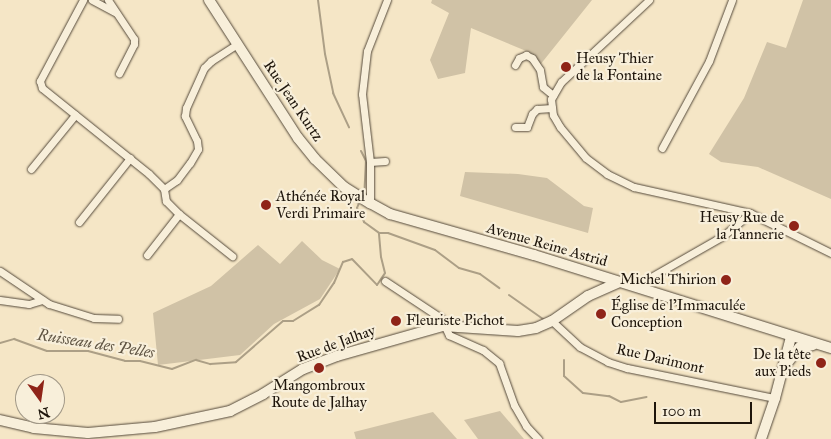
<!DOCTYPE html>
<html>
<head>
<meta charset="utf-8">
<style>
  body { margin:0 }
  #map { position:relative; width:831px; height:439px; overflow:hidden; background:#f5e6c6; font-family:"IM FELL Great Primer",serif }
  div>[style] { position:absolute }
  .green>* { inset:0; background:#d0c2a6 }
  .stream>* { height:2px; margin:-1px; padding:0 1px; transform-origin:1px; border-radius:1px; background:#ac9f86 }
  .roads { filter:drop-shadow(0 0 1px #54493a) drop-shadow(0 0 1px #54493a) }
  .street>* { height:7px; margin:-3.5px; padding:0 3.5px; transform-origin:3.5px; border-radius:3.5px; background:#f8efda }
  .secondary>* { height:10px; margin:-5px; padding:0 5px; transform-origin:5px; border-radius:5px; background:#f8efda }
  .dots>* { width:14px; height:14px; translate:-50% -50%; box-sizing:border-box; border:2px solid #f8efda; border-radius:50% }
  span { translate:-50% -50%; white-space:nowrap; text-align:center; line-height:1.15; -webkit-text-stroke:4.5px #f8efda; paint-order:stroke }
  .poi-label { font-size:15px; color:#1e150b }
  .left { translate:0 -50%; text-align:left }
  .right { translate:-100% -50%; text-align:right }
  .street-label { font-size:15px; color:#1e150b }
  .water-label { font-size:16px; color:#5e5342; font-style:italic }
  .north { position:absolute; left:15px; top:374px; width:50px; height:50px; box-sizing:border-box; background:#f8efda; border:1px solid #a19887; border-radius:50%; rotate:166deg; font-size:14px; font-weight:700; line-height:20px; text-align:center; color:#1e150b }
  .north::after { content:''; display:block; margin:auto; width:18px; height:22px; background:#8f2418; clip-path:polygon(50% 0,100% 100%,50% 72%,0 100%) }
  .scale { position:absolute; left:654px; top:402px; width:98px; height:22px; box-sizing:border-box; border:2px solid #1e150b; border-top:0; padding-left:6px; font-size:15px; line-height:18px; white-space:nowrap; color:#1e150b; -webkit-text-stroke:4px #f8efda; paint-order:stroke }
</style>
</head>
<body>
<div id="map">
  <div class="green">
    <i style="clip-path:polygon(432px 0,592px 0,540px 65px,531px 53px,471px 28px,465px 73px,438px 79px,430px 60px,449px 13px,431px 3px)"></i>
    <i style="clip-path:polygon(803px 0,831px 0,831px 199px,758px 167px,721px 162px,709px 154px,744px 98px,767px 42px,786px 48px)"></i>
    <i style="clip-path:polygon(465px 172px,518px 174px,547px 178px,584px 206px,593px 208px,588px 233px,460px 196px)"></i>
    <i style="clip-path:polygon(302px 241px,322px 260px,340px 269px,320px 299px,274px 324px,240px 355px,158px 365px,153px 313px,211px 286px,258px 245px,280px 264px)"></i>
    <i style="clip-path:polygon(500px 411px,524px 439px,478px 439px,464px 420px)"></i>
    <i style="clip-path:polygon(433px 412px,457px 439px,356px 439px,354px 432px)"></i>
  </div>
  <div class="stream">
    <i style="left:318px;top:0;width:54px;rotate:82.6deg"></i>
    <i style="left:325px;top:54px;width:40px;rotate:78deg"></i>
    <i style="left:333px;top:93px;width:38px;rotate:65deg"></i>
    <i style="left:361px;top:151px;width:11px;rotate:63deg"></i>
    <i style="left:366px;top:161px;width:33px;rotate:93deg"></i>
    <i style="left:359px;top:203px;width:5px;rotate:112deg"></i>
    <i style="left:357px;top:208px;width:16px;rotate:63deg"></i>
    <i style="left:364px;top:222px;width:19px;rotate:36deg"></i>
    <i style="left:379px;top:233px;width:9px"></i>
    <i style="left:388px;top:233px;width:50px;rotate:19.9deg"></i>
    <i style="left:435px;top:250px;width:30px;rotate:37deg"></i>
    <i style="left:459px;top:268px;width:22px;rotate:16deg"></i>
    <i style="left:480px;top:274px;width:24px;rotate:36deg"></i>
    <i style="left:509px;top:295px;width:42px;rotate:35.2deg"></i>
    <i style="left:0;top:343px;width:15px;rotate:-16deg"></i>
    <i style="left:14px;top:339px;width:35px;rotate:20deg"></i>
    <i style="left:47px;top:351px;width:41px"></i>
    <i style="left:88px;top:351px;width:38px;rotate:15deg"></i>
    <i style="left:125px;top:361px;width:15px"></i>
    <i style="left:140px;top:361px;width:33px;rotate:14deg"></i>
    <i style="left:172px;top:369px;width:26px;rotate:-21deg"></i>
    <i style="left:196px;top:360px;width:15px;rotate:16deg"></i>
    <i style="left:210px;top:364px;width:26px;rotate:-4deg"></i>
    <i style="left:236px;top:362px;width:62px;rotate:-41.1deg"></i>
    <i style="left:283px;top:321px;width:10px"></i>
    <i style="left:293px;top:321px;width:31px;rotate:-32deg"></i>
    <i style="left:319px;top:305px;width:27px;rotate:-56deg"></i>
    <i style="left:334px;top:283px;width:23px;rotate:-67deg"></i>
    <i style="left:343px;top:262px;width:9px;rotate:-18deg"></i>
    <i style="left:352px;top:259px;width:36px;rotate:46deg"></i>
    <i style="left:377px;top:285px;width:14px;rotate:-56deg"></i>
    <i style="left:385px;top:273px;width:16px;rotate:-104deg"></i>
    <i style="left:381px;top:257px;width:24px;rotate:-95deg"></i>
    <i style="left:564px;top:360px;width:16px;rotate:90deg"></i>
    <i style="left:564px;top:376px;width:25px;rotate:42deg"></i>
    <i style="left:583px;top:393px;width:26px;rotate:7deg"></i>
    <i style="left:609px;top:396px;width:13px;rotate:27deg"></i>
    <i style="left:621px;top:402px;width:26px;rotate:-11deg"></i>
  </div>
  <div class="roads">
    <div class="street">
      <i style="left:83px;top:0;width:92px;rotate:118deg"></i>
      <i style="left:40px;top:81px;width:7px;rotate:74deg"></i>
      <i style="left:42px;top:88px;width:137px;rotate:38.8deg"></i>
      <i style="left:149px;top:174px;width:21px;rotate:45deg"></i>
      <i style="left:164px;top:189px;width:16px;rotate:-35deg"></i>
      <i style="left:177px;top:180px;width:21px;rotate:-53deg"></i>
      <i style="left:190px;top:163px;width:16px;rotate:-60deg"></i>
      <i style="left:198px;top:149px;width:8px;rotate:-97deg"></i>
      <i style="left:197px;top:141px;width:28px;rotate:-116deg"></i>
      <i style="left:185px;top:116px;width:8px;rotate:-83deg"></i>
      <i style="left:186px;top:108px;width:44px;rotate:-65.8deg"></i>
      <i style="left:204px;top:68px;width:10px;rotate:-45deg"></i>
      <i style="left:211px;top:61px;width:31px;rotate:-33deg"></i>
      <i style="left:92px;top:0;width:27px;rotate:28deg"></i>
      <i style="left:108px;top:0;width:47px;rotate:56.3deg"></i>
      <i style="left:134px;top:39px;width:5px;rotate:90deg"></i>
      <i style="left:134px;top:44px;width:33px;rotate:117deg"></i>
      <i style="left:649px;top:0;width:120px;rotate:137deg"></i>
      <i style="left:561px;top:82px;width:20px;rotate:120deg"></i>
      <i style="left:551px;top:99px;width:16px;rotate:83deg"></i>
      <i style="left:553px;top:115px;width:14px;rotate:60deg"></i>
      <i style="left:560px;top:127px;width:40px;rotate:50deg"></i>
      <i style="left:586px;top:158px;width:26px;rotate:37deg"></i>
      <i style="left:607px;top:174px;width:30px;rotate:26deg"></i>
      <i style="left:634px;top:187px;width:119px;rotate:12.6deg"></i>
      <i style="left:750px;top:213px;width:90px;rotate:26.3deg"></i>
      <i style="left:515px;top:65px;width:8px;rotate:-60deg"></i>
      <i style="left:519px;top:58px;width:8px;rotate:-23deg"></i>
      <i style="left:526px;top:55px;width:7px;rotate:27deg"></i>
      <i style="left:532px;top:58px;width:14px;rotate:56deg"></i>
      <i style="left:540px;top:70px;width:17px;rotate:80deg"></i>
      <i style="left:543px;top:87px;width:13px;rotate:39deg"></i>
      <i style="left:515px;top:127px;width:12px"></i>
      <i style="left:527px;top:127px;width:14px;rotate:-69deg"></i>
      <i style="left:532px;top:114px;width:7px;rotate:-45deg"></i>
      <i style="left:537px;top:109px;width:15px;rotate:-4deg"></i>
      <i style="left:662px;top:148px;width:99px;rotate:-61.6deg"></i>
      <i style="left:709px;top:61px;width:65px;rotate:-69.3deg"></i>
      <i style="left:370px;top:162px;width:15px;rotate:-4deg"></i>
      <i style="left:31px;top:169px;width:70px;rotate:-50.8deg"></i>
      <i style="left:164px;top:189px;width:12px;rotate:81deg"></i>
      <i style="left:166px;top:201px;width:18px;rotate:45deg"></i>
      <i style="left:179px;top:214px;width:68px;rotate:38.4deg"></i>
      <i style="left:370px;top:203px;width:41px;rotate:-90deg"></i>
      <i style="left:370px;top:162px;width:68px;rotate:-96.7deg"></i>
      <i style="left:362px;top:94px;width:43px;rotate:-83.4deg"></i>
      <i style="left:367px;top:51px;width:55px;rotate:-68.6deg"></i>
      <i style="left:79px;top:222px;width:82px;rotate:-51.4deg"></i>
      <i style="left:147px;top:255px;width:52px;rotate:-52deg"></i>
      <i style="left:0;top:271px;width:59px;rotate:34deg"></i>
      <i style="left:49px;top:304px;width:47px;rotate:17.3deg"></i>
      <i style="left:94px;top:318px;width:24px;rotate:2deg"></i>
      <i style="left:385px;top:281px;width:67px;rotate:33.5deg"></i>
      <i style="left:441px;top:318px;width:19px;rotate:65deg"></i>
      <i style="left:449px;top:335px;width:37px;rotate:24deg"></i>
      <i style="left:483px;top:350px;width:21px;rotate:39deg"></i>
      <i style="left:499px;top:363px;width:45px;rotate:70.3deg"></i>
      <i style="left:514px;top:405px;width:24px;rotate:60deg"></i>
      <i style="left:526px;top:426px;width:18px;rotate:47deg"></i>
      <i style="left:639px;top:288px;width:9px;rotate:-54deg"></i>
      <i style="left:644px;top:281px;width:91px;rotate:-29.7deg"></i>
      <i style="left:723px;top:236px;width:35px;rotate:-40deg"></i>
      <i style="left:0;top:300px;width:29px;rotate:8deg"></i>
      <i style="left:29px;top:304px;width:14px;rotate:-17deg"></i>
      <i style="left:552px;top:321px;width:38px;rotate:43deg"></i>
      <i style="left:580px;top:347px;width:32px;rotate:28deg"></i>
      <i style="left:608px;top:362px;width:20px;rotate:18deg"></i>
      <i style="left:627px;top:368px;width:151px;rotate:11.5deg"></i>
    </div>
    <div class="secondary">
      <i style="left:209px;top:0;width:164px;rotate:57.2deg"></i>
      <i style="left:298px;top:138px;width:27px;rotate:51deg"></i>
      <i style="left:315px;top:159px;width:40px;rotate:44deg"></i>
      <i style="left:344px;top:187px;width:31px;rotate:32deg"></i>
      <i style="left:370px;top:203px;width:23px;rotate:29deg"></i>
      <i style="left:390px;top:214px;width:150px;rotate:15.9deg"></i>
      <i style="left:534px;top:255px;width:311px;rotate:17.4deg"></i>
      <i style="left:788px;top:362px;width:18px;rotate:-52deg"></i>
      <i style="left:799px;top:348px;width:14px;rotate:-12deg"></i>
      <i style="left:0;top:420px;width:35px;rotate:13deg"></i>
      <i style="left:34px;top:428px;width:54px;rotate:5.3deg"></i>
      <i style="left:88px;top:433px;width:67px;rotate:-5.1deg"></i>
      <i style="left:155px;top:427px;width:77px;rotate:-12deg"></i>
      <i style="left:230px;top:411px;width:37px;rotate:-27deg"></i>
      <i style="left:263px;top:394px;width:47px;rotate:-32deg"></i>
      <i style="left:303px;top:369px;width:36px;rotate:-21deg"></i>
      <i style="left:337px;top:356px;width:110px;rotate:-15.8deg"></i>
      <i style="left:443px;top:326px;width:75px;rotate:3.8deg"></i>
      <i style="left:518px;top:331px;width:18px;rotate:-9deg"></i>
      <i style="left:536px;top:328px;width:17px;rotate:-24deg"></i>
      <i style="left:552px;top:321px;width:44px;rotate:-34.8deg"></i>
      <i style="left:588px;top:296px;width:34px;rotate:-24deg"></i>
      <i style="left:761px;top:439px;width:43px;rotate:-71.1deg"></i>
      <i style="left:775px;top:398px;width:63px;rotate:-75.3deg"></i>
    </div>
  </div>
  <div class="dots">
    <i style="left:566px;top:67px;background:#8f2418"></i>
    <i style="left:266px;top:205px;background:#8f2418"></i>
    <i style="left:794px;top:226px;background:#8f2418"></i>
    <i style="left:726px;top:280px;background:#8f2418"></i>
    <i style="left:601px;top:314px;background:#8f2418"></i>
    <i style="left:396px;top:321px;background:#8f2418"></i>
    <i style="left:821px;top:363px;background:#8f2418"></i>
    <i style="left:319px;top:368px;background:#8f2418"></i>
  </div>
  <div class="poi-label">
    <span class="left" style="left:576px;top:67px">Heusy Thier<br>de la Fontaine</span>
    <span class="left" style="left:276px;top:205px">Athénée Royal<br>Verdi Primaire</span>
    <span class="right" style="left:784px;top:226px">Heusy Rue de<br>la Tannerie</span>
    <span class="right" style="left:716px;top:280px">Michel Thirion</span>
    <span class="left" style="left:611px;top:314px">Église de l’Immaculée<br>Conception</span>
    <span class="left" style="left:406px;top:321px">Fleuriste Pichot</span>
    <span class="right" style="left:811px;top:363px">De la tête<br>aux Pieds</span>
    <span style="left:319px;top:394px">Mangombroux<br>Route de Jalhay</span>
  </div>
  <div class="street-label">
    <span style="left:293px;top:101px;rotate:56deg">Rue Jean Kurtz</span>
    <span style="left:547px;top:245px;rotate:16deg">Avenue Reine Astrid</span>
    <span style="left:336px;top:344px;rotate:-20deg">Rue de Jalhay</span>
    <span style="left:660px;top:359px;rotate:13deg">Rue Darimont</span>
  </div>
  <div class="water-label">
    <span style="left:96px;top:344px;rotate:9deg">Ruisseau des Pelles</span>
  </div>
  <div class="north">N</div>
  <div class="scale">100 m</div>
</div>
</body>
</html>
